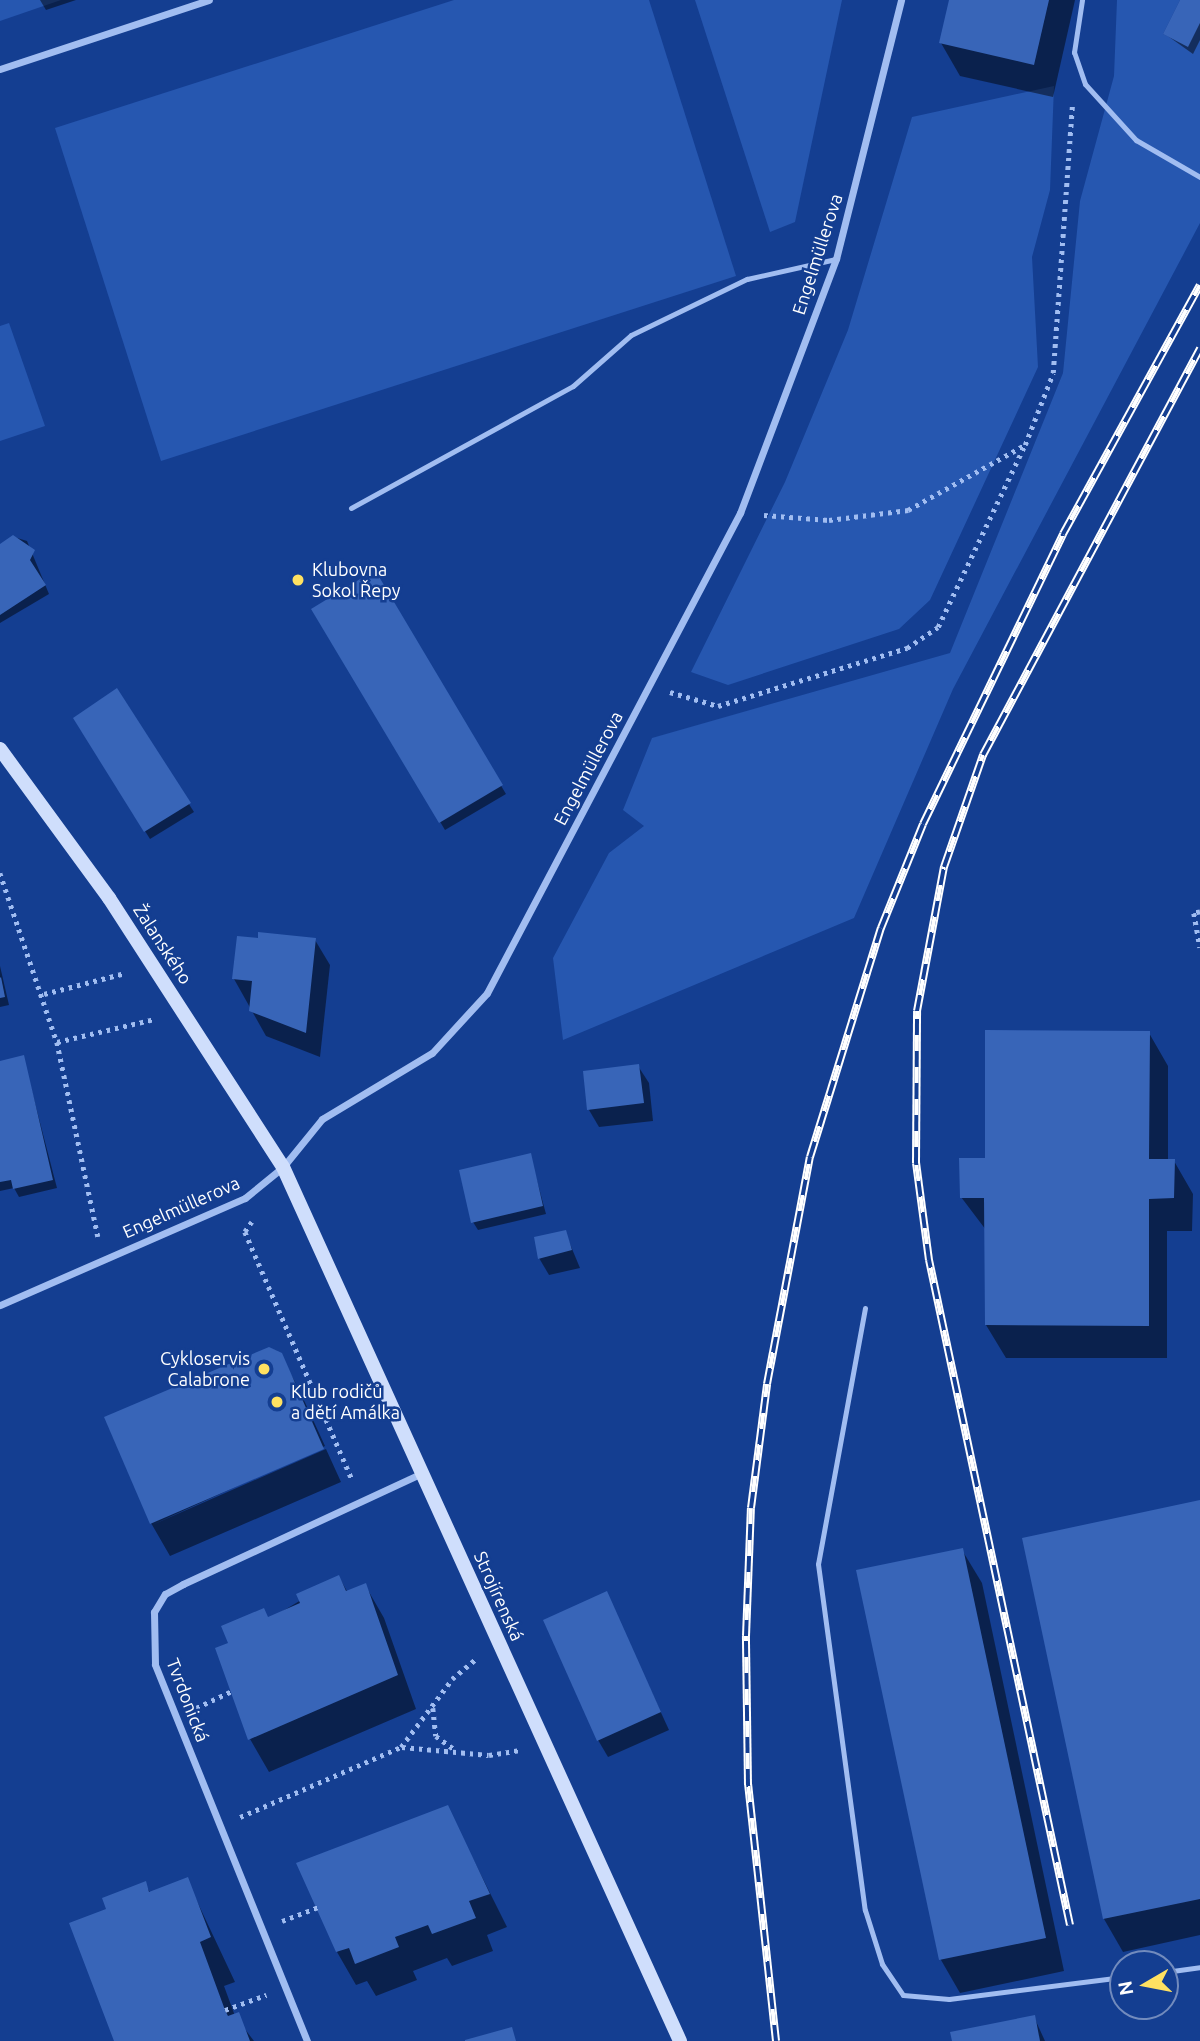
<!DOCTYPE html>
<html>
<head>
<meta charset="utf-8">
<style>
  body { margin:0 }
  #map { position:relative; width:1200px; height:2041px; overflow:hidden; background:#143e91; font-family:Ubuntu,sans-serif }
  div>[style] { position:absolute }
  .green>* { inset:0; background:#2657b0 }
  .shadow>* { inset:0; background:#0007 }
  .building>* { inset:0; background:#3865b8 }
  .path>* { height:4.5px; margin-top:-2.25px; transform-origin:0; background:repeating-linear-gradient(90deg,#a1bdf1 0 3.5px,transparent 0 8.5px) }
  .lane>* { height:5px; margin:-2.5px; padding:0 2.5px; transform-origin:2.5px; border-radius:2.5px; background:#a1bdf1 }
  .street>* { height:7px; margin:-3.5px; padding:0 3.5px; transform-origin:3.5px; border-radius:3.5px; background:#a1bdf1 }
  .secondary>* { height:14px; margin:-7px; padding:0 7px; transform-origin:7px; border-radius:7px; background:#cfdefc }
  .rail>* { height:8px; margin-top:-4px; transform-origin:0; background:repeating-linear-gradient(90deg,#143e91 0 16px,#fff 0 32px); box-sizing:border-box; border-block:2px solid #fff }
  .dots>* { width:19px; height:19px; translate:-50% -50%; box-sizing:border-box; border:4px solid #143e91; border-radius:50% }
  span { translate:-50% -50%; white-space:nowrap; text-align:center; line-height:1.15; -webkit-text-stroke:5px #143e91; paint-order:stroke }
  .street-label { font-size:18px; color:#fff }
  .poi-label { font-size:18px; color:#fff }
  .left { translate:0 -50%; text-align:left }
  .right { translate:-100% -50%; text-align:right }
  .north { position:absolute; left:1109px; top:1950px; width:70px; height:70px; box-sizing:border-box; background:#143e91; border:2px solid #728bbd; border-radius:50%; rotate:260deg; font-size:19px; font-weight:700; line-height:28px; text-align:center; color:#fff }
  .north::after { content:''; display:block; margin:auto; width:24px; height:32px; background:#ffe161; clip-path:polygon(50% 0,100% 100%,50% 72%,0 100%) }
</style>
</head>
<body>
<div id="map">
  <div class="green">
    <i style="clip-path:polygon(0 0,61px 0,0 21px)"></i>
    <i style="clip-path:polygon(454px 0,649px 0,736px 276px,161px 461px,55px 128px)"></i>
    <i style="clip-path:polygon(695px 0,842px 0,795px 222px,770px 232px)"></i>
    <i style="clip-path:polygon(1117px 0,1180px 0,1163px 34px,1188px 46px,1200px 23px,1200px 223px,953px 689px,854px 918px,563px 1040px,553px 958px,609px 853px,644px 826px,623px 810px,652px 738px,950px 653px,1063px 373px,1080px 201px,1114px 76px)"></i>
    <i style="clip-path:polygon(1054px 86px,1050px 190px,1032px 257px,1038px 367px,930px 600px,899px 629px,728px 685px,691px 672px,785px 482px,848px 330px,912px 117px)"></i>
    <i style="clip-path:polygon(9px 323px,45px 426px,0 441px,0 326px)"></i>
  </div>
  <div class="shadow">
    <i style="clip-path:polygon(40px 0,76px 0,46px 10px)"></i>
    <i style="clip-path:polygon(950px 0,1075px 0,1053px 97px,960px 76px,941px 43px)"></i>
    <i style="clip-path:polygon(1182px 0,1200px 0,1200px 40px,1193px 54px,1165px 34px)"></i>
    <i style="clip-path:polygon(14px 537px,27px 541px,49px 594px,0 623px,0 546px)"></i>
    <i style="clip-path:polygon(374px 573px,506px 794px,445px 830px,313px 609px)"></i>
    <i style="clip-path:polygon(117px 690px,194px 812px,150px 839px,75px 719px)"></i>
    <i style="clip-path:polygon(315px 940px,330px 965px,320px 1057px,266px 1036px,234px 979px)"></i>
    <i style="clip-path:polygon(0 966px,9px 1005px,0 1007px)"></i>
    <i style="clip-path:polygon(1149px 1033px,1168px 1066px,1168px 1161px,1174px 1161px,1193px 1194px,1192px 1231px,1167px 1231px,1167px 1358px,1006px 1358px,986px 1325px,986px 1230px,961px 1197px,987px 1160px)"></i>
    <i style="clip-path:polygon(23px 1057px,57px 1188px,19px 1197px,14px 1188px,0 1191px,0 1062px)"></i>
    <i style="clip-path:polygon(638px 1066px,649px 1083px,653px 1121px,599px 1127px,589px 1110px)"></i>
    <i style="clip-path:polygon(530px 1155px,546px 1214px,478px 1230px,473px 1222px)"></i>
    <i style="clip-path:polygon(565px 1232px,580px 1268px,549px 1275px,539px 1258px)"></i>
    <i style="clip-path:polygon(269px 1348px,277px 1351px,297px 1385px,325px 1446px,152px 1525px,326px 1449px,341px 1482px,170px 1556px,151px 1523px,106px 1418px)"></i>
    <i style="clip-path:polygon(1200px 1502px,1200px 1935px,1123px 1952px,1104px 1919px)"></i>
    <i style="clip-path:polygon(962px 1550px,982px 1583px,1064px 1971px,960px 1993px,941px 1960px,858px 1571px)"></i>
    <i style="clip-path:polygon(339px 1577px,348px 1593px,365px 1585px,384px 1618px,416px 1709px,269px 1772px,250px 1739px,230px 1643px)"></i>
    <i style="clip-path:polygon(606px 1593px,669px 1730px,608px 1757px,598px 1740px)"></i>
    <i style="clip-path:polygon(447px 1807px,507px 1927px,487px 1935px,493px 1951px,452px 1966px,447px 1958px,413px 1971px,417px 1980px,376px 1996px,367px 1981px,356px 1985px,337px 1952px)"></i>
    <i style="clip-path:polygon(187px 1880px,235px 1982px,224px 1986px,235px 2016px,254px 2041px,116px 2041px,109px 1910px,145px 1884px,151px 1894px)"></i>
    <i style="clip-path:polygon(1034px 2017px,1045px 2041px,954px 2041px)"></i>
  </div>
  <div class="building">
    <i style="clip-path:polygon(949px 0,1049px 0,1034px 65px,939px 43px)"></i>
    <i style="clip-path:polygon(1180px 0,1200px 0,1200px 23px,1188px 47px,1163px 34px)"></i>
    <i style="clip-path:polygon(13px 535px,35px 550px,30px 560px,46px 585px,0 615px,0 544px)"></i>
    <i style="clip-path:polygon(375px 570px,503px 785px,439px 823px,311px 609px)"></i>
    <i style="clip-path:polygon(117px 688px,191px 803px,144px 832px,73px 718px)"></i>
    <i style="clip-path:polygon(258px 932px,316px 938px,306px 1033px,249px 1011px,252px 981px,232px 979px,237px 936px,258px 938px)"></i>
    <i style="clip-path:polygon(1px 977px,5px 997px,0 998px,0 978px)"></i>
    <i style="clip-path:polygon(985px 1030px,1150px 1031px,1149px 1159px,1175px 1159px,1174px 1198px,1149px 1199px,1149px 1326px,985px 1325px,984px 1198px,960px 1198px,959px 1158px,985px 1158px)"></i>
    <i style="clip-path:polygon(24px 1055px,53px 1180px,13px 1189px,11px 1180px,0 1182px,0 1061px)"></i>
    <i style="clip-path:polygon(639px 1064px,644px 1103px,587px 1110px,583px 1071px)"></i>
    <i style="clip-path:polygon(531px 1153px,543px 1206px,471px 1223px,459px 1170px)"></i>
    <i style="clip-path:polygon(566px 1230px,572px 1250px,538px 1259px,534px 1237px)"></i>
    <i style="clip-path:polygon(269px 1347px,282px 1353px,324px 1449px,150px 1524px,104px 1417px)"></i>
    <i style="clip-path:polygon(1200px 1500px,1200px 1899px,1103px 1919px,1022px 1538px)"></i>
    <i style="clip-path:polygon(963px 1548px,1046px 1938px,939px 1960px,856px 1570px)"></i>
    <i style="clip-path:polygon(339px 1575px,346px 1591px,366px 1583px,398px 1675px,248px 1740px,215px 1648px,228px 1643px,221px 1626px,264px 1608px,268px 1617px,300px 1603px,296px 1594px)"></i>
    <i style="clip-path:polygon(607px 1591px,661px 1712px,597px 1741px,543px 1620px)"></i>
    <i style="clip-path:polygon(448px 1805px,490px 1894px,469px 1901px,476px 1918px,432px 1934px,428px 1925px,395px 1937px,399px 1947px,355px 1964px,349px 1948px,336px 1952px,296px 1863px)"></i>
    <i style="clip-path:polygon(188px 1877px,211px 1937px,200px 1942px,225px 2010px,228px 2016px,239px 2012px,250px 2041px,114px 2041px,69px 1923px,106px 1909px,102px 1898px,128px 1888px,146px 1881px,149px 1892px)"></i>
    <i style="clip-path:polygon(1035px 2015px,1040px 2041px,952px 2041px,950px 2032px)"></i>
    <i style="clip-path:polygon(512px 2027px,516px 2041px,465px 2041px,465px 2040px)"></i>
  </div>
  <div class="path">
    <i style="left:764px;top:515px;width:65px;rotate:4.4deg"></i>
    <i style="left:829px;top:520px;width:80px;rotate:-7.2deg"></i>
    <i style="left:908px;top:510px;width:134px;rotate:-29.1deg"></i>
    <i style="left:1025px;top:445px;width:77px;rotate:-68.7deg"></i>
    <i style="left:1053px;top:373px;width:269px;rotate:-85.9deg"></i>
    <i style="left:670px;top:692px;width:50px;rotate:16.3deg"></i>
    <i style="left:718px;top:706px;width:198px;rotate:-17.1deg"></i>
    <i style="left:907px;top:648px;width:37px;rotate:-34deg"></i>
    <i style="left:938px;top:627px;width:199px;rotate:-64.5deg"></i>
    <i style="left:0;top:873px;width:178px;rotate:71.4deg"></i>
    <i style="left:57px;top:1042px;width:199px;rotate:78.1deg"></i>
    <i style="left:1200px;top:912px;width:6px;rotate:171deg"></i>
    <i style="left:1194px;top:913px;width:35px;rotate:80deg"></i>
    <i style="left:44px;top:994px;width:84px;rotate:-14.5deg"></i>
    <i style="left:57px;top:1042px;width:101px;rotate:-13.2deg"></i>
    <i style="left:252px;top:1222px;width:12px;rotate:125deg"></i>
    <i style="left:245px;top:1232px;width:269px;rotate:66.6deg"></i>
    <i style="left:196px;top:1708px;width:42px;rotate:-25.3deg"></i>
    <i style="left:433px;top:1708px;width:28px;rotate:84deg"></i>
    <i style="left:436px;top:1736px;width:22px;rotate:36deg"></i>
    <i style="left:402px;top:1747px;width:87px;rotate:5.3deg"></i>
    <i style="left:489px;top:1755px;width:30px;rotate:-9deg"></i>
    <i style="left:240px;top:1817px;width:176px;rotate:-23.5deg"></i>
    <i style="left:401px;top:1747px;width:85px;rotate:-53.1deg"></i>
    <i style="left:452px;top:1679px;width:31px;rotate:-40deg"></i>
    <i style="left:282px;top:1921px;width:39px;rotate:-21deg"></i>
    <i style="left:225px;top:2010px;width:44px;rotate:-20.1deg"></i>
  </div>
  <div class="lane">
    <i style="left:1082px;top:0;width:53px;rotate:98.7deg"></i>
    <i style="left:1074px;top:52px;width:34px;rotate:71deg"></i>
    <i style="left:1085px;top:84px;width:76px;rotate:47.7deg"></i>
    <i style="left:1136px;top:140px;width:74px;rotate:30deg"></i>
    <i style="left:351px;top:508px;width:253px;rotate:-28.8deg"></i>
    <i style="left:573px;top:386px;width:77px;rotate:-41.3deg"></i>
    <i style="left:631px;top:335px;width:129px;rotate:-25.8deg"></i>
    <i style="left:747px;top:279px;width:91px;rotate:-12.7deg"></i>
    <i style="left:865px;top:1308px;width:260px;rotate:100.4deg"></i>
    <i style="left:818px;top:1564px;width:349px;rotate:82.3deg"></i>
    <i style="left:865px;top:1910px;width:57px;rotate:72.5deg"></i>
    <i style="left:882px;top:1964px;width:37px;rotate:56deg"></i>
    <i style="left:903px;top:1995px;width:46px;rotate:5deg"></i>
    <i style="left:949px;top:1999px;width:175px;rotate:-7.2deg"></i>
    <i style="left:1165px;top:1972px;width:35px;rotate:-8deg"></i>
  </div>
  <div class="street">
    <i style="left:0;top:69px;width:220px;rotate:-18.3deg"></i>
    <i style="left:0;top:1305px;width:267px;rotate:-23.6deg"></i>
    <i style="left:245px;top:1198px;width:49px;rotate:-39.2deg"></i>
    <i style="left:283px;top:1167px;width:62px;rotate:-50.9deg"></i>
    <i style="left:322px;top:1119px;width:128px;rotate:-31deg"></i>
    <i style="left:432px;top:1053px;width:81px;rotate:-47.5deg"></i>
    <i style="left:487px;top:993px;width:543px;rotate:-62.21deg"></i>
    <i style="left:740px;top:513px;width:272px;rotate:-69.3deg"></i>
    <i style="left:836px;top:259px;width:267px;rotate:-75.9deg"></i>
    <i style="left:307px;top:2041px;width:406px;rotate:-112deg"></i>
    <i style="left:155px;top:1664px;width:52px;rotate:-91.1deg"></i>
    <i style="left:154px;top:1612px;width:21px;rotate:-59deg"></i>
    <i style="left:165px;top:1594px;width:21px;rotate:-29deg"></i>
    <i style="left:183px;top:1584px;width:264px;rotate:-24.9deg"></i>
  </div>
  <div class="secondary">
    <i style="left:0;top:749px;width:185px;rotate:53.8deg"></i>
    <i style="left:109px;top:898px;width:320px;rotate:57.1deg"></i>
    <i style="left:283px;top:1167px;width:960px;rotate:65.57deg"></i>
  </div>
  <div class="rail">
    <i style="left:1070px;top:1925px;width:680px;rotate:-101.97deg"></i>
    <i style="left:929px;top:1260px;width:98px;rotate:-97.6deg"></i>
    <i style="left:916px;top:1163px;width:152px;rotate:-89.6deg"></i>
    <i style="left:917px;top:1011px;width:147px;rotate:-79.4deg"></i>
    <i style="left:944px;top:867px;width:119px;rotate:-70.8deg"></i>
    <i style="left:983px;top:755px;width:461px;rotate:-61.9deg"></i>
    <i style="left:776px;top:2041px;width:258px;rotate:-96.2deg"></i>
    <i style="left:748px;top:1785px;width:149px;rotate:-90.8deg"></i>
    <i style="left:746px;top:1636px;width:128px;rotate:-87.8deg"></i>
    <i style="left:751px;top:1508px;width:125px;rotate:-82.6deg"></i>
    <i style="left:767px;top:1384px;width:231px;rotate:-79.3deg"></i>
    <i style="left:810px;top:1157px;width:240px;rotate:-72.8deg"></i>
    <i style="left:881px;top:928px;width:112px;rotate:-68deg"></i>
    <i style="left:923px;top:824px;width:322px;rotate:-64.2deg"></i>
    <i style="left:1063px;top:534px;width:284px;rotate:-61.2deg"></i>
  </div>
  <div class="dots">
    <i style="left:298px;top:580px;background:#ffe161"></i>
    <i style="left:264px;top:1369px;background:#ffe161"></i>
    <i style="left:277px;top:1402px;background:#ffe161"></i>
  </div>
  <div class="street-label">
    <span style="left:817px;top:254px;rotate:-72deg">Engelmüllerova</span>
    <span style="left:588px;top:768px;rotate:-62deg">Engelmüllerova</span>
    <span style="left:163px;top:944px;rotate:57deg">Žalanského</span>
    <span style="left:181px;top:1207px;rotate:-24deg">Engelmüllerova</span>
    <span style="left:499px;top:1596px;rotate:66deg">Strojírenská</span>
    <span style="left:188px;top:1700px;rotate:69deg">Tvrdonická</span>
  </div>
  <div class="poi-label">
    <span class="left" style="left:312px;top:580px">Klubovna<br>Sokol Řepy</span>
    <span class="right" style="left:250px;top:1369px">Cykloservis<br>Calabrone</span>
    <span class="left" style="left:291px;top:1402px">Klub rodičů<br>a dětí Amálka</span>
  </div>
  <div class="north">N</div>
</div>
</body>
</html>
